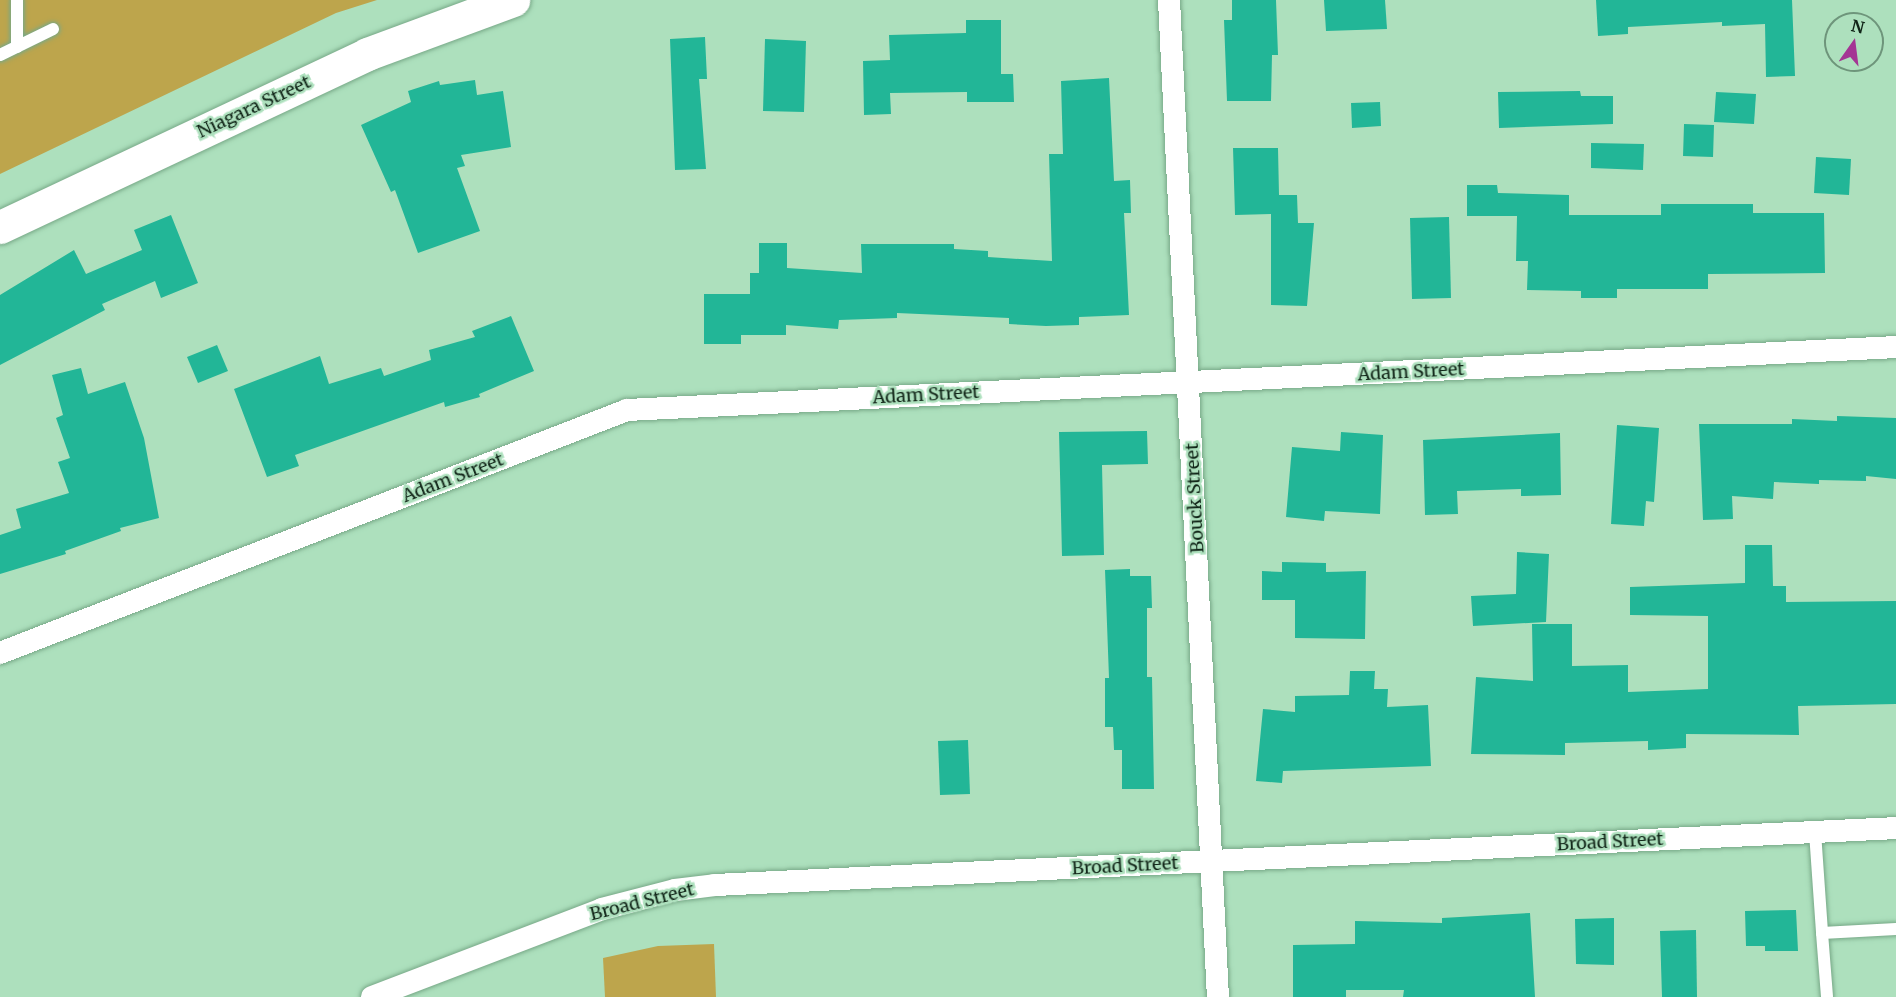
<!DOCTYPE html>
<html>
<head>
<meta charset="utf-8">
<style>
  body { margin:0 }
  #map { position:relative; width:1896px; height:997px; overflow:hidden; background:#ade0bd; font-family:Merriweather,serif }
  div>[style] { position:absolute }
  .green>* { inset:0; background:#bda54c }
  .building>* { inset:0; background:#22b697 }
  .roads { filter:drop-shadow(0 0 2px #77a887) drop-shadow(0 0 2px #77a887) }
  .service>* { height:12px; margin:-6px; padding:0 6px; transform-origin:6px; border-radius:6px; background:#fff }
  .minor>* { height:22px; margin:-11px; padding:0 11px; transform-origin:11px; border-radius:11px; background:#fff }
  .secondary>* { height:33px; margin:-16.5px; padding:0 16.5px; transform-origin:16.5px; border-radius:16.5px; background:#fff }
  span { translate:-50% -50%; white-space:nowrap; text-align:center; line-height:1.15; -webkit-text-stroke:5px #ade0bd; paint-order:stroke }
  .street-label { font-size:18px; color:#102417 }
  .north { position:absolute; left:1824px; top:12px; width:60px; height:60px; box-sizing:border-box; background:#ade0bd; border:2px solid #6e957b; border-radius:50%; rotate:14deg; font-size:16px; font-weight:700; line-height:24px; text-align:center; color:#102417 }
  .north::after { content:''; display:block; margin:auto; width:21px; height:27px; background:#a43594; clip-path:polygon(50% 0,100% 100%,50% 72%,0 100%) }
</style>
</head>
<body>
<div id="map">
  <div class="green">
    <i style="clip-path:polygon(0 0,377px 0,336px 13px,0 174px)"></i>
    <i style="clip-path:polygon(714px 944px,716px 997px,605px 997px,603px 958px,658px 946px)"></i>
  </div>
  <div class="building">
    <i style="clip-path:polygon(1232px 0,1276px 0,1278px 55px,1272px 55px,1271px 101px,1227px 101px,1224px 20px,1232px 20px)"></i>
    <i style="clip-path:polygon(1324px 0,1385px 0,1387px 29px,1326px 31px)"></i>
    <i style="clip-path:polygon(1596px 0,1792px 0,1795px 76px,1766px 77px,1765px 24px,1722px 26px,1722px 22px,1628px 27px,1628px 34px,1598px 36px)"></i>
    <i style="clip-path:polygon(966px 20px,1001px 20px,1001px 74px,1013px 74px,1014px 102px,967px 102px,967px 92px,890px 93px,891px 114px,864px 115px,863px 61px,890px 60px,889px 35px,966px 33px)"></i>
    <i style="clip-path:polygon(705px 37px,707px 79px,699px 79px,706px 169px,675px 170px,670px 39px)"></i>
    <i style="clip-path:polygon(765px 39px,806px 41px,804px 112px,763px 111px)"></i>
    <i style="clip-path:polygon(1109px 78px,1114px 181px,1130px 180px,1131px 213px,1124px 213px,1129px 315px,1079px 317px,1079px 325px,1046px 326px,1009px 324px,1009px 318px,897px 313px,897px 318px,839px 320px,838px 329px,786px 325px,786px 335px,741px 335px,741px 344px,704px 344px,704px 294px,750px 294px,750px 273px,759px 273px,759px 243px,787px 243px,787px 268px,862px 273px,861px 244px,954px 244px,954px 249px,988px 251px,988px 257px,1052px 261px,1049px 154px,1063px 154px,1061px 81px)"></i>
    <i style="clip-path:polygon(475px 80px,477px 95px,503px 91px,511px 147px,461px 155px,465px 166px,457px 168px,480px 231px,418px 253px,395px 190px,391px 192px,361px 125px,411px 102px,408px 91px,439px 81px,440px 85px)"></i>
    <i style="clip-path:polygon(1580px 91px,1581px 96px,1613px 96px,1613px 124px,1499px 128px,1498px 92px)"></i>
    <i style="clip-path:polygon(1716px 92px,1756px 94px,1754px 124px,1714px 122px)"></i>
    <i style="clip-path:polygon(1380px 102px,1381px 126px,1352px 128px,1351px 103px)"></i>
    <i style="clip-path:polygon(1684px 124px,1714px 125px,1713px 157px,1683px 156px)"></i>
    <i style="clip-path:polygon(1591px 143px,1644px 144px,1643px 170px,1591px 168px)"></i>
    <i style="clip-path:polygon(1233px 148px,1278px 148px,1279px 195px,1297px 195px,1298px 223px,1314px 223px,1307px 306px,1271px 305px,1271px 214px,1235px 215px)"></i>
    <i style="clip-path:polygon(1816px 157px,1851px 159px,1849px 195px,1814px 193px)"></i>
    <i style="clip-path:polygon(1467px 185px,1497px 185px,1498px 193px,1569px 195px,1569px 215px,1661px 215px,1661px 204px,1753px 204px,1753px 213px,1824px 213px,1825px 273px,1708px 274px,1708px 289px,1617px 289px,1617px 298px,1581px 298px,1581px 291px,1527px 290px,1528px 261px,1516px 261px,1517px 216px,1467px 216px)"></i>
    <i style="clip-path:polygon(171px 215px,198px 283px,161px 298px,155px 281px,102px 304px,105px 310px,0 365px,0 295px,74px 250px,86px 274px,142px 250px,134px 230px)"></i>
    <i style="clip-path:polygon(1449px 217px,1451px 298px,1412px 299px,1410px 218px)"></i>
    <i style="clip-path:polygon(511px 316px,534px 371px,479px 394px,480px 397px,445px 407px,444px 402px,295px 455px,299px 466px,267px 477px,234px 389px,320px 356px,329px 384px,381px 368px,384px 376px,431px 360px,429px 350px,475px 337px,472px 331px)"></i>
    <i style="clip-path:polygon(217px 345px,228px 371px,198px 383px,187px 357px)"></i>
    <i style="clip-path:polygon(81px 368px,88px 394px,125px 382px,144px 438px,159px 518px,120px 528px,121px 531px,65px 551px,66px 554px,0 574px,0 535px,21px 528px,16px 509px,69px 493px,58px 462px,70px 458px,56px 418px,63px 415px,52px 375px)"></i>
    <i style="clip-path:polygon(1837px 416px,1896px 418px,1896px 479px,1866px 476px,1866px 481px,1819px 480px,1819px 484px,1774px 482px,1773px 499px,1732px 496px,1733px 519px,1703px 520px,1699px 424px,1792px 424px,1792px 419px,1837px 421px)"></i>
    <i style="clip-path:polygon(1617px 425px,1659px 428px,1654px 502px,1646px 501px,1644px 526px,1611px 524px)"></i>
    <i style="clip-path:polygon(1147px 431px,1148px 464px,1102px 465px,1104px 555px,1062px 556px,1059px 432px)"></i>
    <i style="clip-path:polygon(1341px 432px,1383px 435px,1380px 514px,1325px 511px,1324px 521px,1286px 517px,1292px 447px,1340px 451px)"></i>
    <i style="clip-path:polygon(1560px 433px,1561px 495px,1521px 496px,1521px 489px,1457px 491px,1458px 514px,1425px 515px,1423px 440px)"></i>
    <i style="clip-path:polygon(1745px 545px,1772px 545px,1773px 586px,1786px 586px,1786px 602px,1896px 601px,1896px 704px,1798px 706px,1799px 735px,1686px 734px,1686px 748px,1648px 750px,1648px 741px,1565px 743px,1565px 755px,1471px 754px,1476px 677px,1533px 681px,1532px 624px,1572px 624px,1572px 666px,1628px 665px,1628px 692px,1708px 689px,1708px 616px,1630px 615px,1630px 587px,1745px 583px)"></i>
    <i style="clip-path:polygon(1517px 552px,1549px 554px,1546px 622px,1473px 626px,1471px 596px,1516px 594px)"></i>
    <i style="clip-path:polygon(1282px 562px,1326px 563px,1326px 572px,1366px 571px,1365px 639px,1295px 638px,1295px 600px,1262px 600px,1262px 571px,1282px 572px)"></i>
    <i style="clip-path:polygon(1130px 569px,1130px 576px,1151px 576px,1152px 608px,1147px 608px,1147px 677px,1152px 677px,1154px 789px,1122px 789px,1122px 750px,1114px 750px,1113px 727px,1105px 727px,1105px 678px,1109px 678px,1105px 570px)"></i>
    <i style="clip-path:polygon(1350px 671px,1375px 671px,1374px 689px,1388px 689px,1387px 707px,1428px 705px,1431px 766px,1283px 771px,1282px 783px,1256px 781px,1263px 709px,1295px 712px,1295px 696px,1349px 695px)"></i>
    <i style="clip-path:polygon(968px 740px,970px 794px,940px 795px,938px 741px)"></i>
    <i style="clip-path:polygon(1796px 910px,1798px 951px,1765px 951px,1765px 946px,1746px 946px,1745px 911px)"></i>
    <i style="clip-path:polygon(1530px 913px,1535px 997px,1403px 997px,1404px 990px,1346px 990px,1346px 997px,1293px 997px,1293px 945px,1355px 944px,1355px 921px,1442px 923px,1442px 918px)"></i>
    <i style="clip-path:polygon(1614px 918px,1614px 965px,1576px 964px,1575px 919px)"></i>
    <i style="clip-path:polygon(1696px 930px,1697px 997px,1662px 997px,1660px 931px)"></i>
  </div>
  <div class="roads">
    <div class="service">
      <i style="left:17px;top:47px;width:47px;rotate:-90deg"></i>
      <i style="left:0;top:55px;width:59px;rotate:-26.1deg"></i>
      <i style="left:1815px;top:832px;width:101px;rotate:86deg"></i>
      <i style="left:1822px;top:933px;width:74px;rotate:-3.1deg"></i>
      <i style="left:1822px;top:933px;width:64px;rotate:85.5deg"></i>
    </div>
    <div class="minor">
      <i style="left:1169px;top:0;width:998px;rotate:87.19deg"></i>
      <i style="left:0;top:653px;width:672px;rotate:-21.18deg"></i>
      <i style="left:627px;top:410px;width:1271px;rotate:-2.84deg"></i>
      <i style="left:372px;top:997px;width:246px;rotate:-20.9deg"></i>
      <i style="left:602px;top:909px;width:75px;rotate:-14.6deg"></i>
      <i style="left:675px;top:890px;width:40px;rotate:-7.1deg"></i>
      <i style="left:715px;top:885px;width:1182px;rotate:-2.76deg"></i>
    </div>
    <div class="secondary">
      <i style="left:0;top:227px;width:406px;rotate:-25.2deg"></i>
      <i style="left:367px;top:54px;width:156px;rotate:-20.3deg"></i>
    </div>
  </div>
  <div class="street-label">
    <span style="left:254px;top:107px;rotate:-25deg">Niagara Street</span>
    <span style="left:1411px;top:372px;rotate:-3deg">Adam Street</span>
    <span style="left:926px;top:395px;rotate:-3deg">Adam Street</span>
    <span style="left:453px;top:478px;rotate:-21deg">Adam Street</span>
    <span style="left:1195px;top:498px;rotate:-93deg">Bouck Street</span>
    <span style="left:1610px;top:842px;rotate:-3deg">Broad Street</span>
    <span style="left:1125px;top:866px;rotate:-3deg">Broad Street</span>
    <span style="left:642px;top:902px;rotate:-14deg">Broad Street</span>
  </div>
  <div class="north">N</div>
</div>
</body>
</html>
